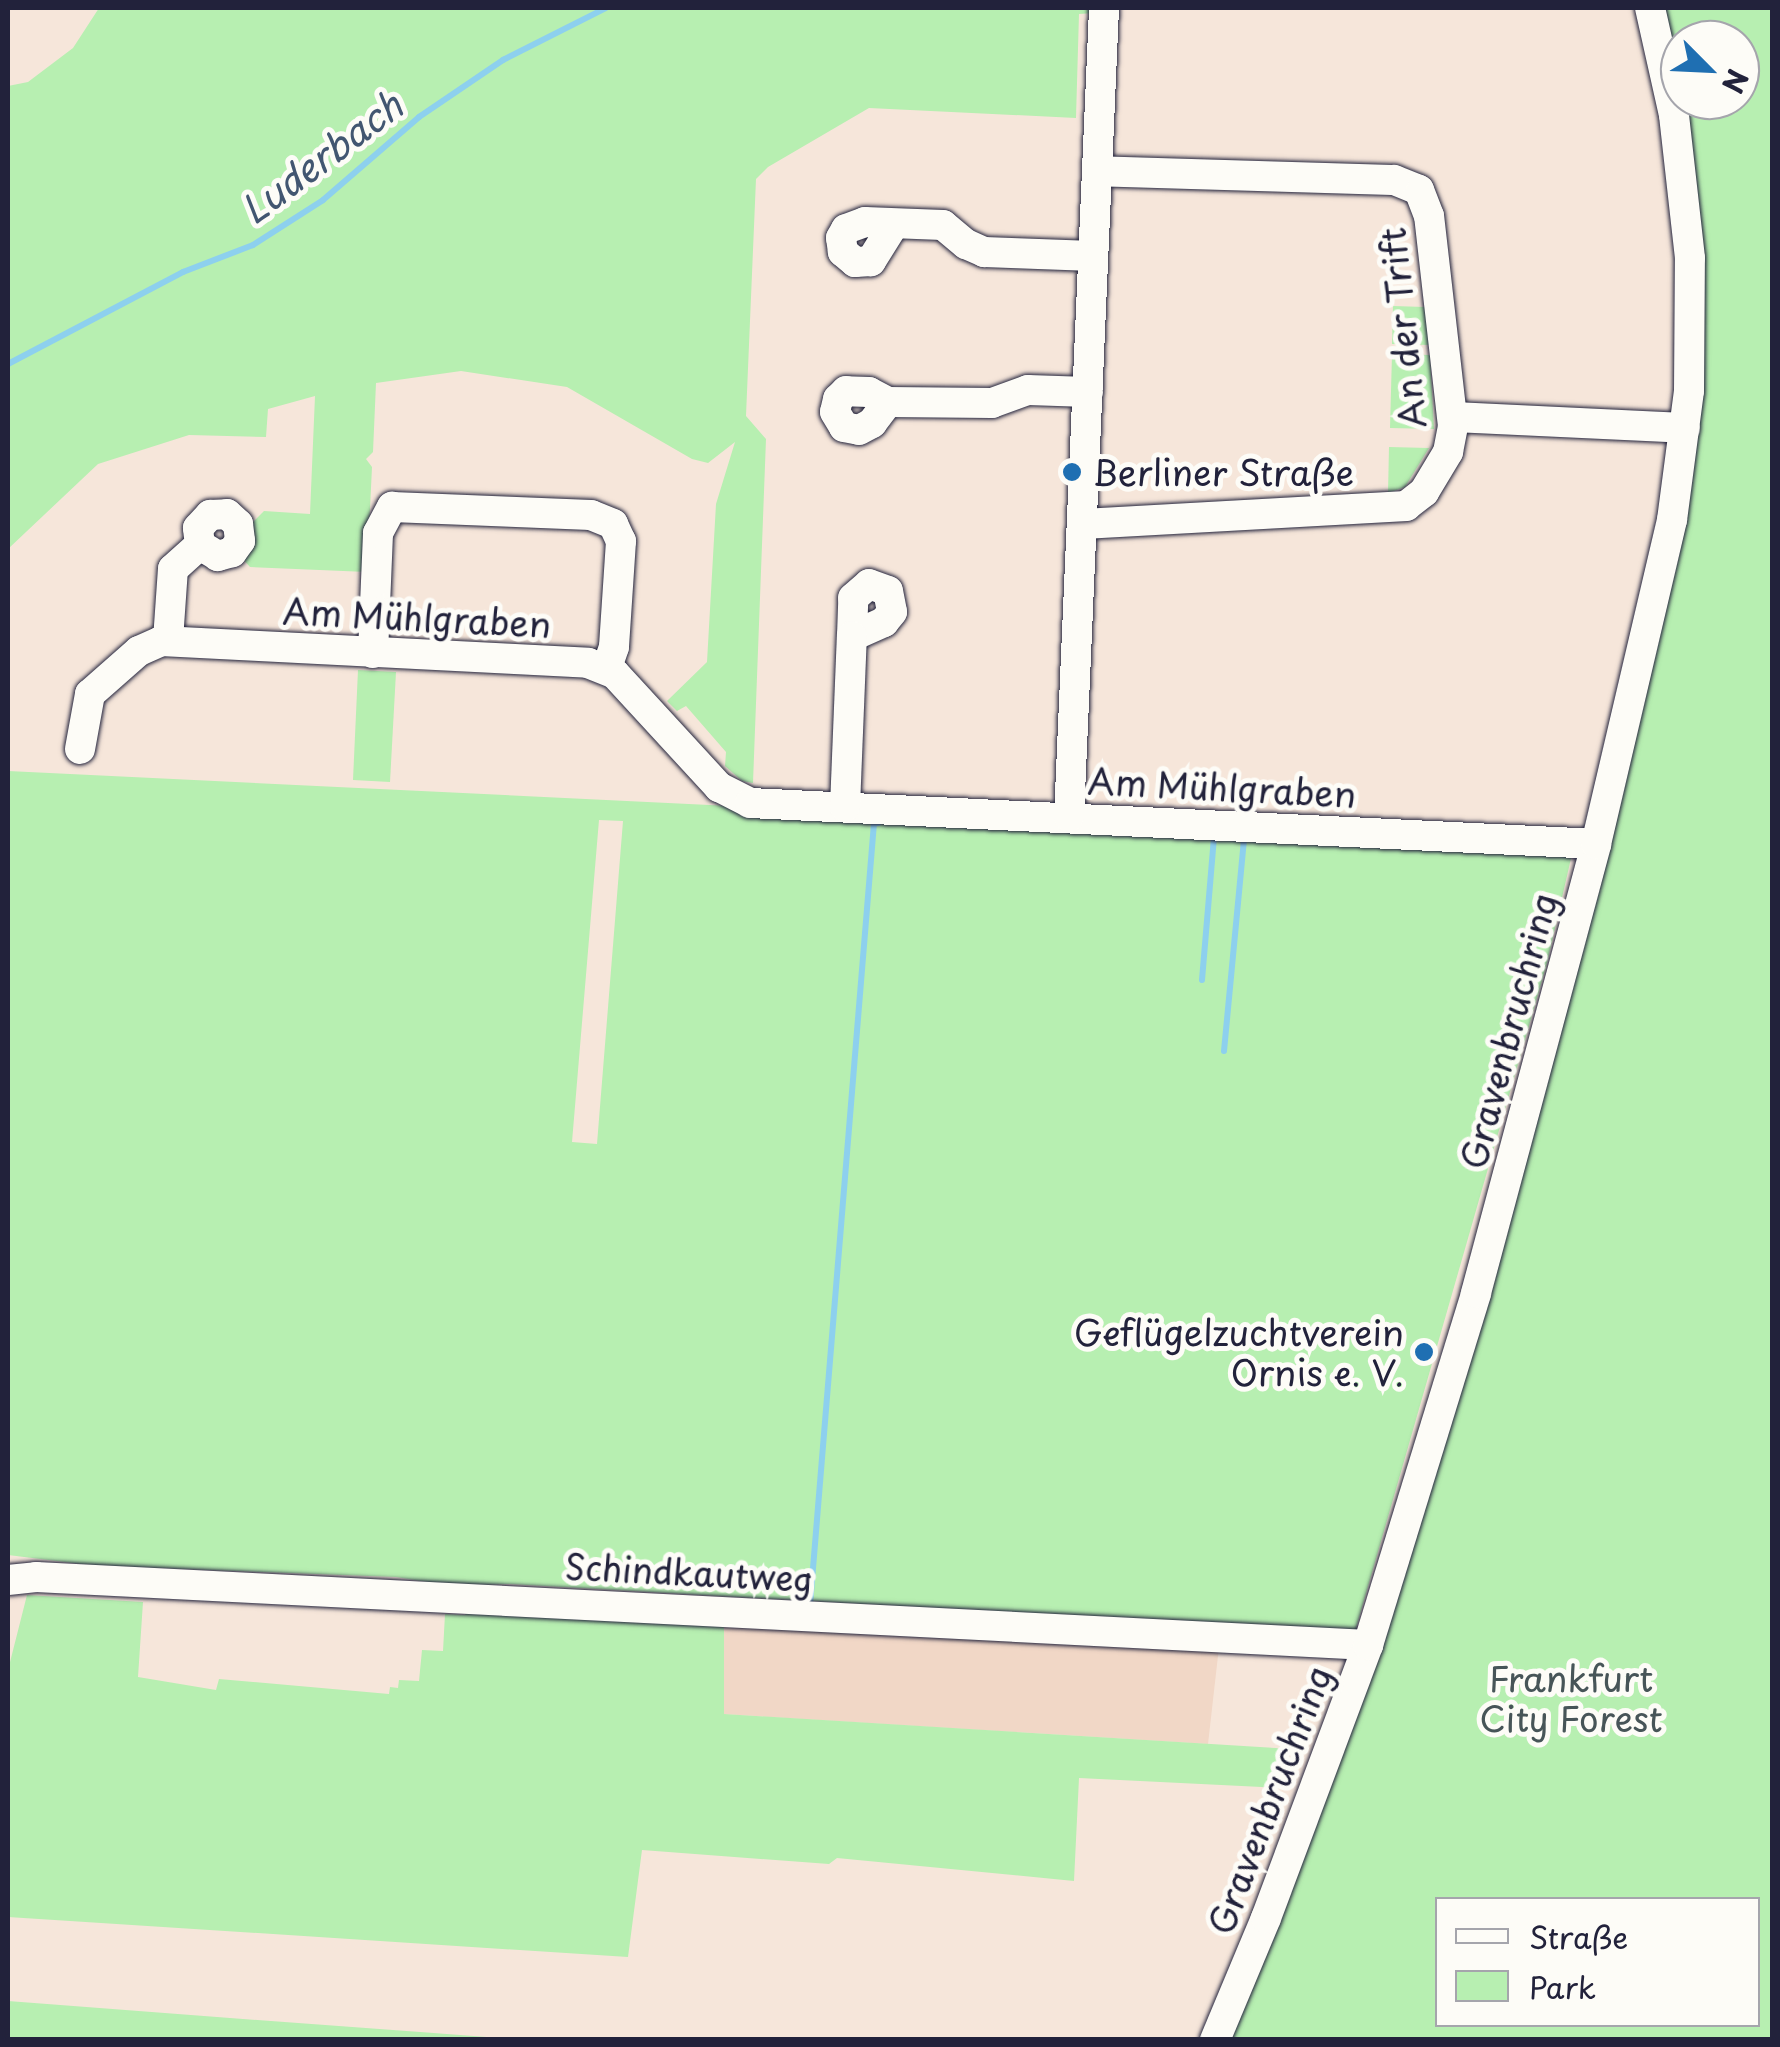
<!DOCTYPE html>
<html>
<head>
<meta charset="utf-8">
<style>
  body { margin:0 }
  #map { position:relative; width:1780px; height:2047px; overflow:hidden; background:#f6e6da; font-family:"Playpen Sans",sans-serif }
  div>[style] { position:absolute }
  .built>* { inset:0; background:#f1d7c6 }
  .green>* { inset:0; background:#b7efb1 }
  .stream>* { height:6px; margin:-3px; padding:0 3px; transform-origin:3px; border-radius:3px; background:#8dd0ee }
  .roads { filter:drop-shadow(0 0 2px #22223b) drop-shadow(0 0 2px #22223b) }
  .minor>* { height:30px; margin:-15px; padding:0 15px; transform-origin:15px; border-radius:15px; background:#fdfcf7 }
  .dots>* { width:28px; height:28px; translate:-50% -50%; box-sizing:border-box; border:5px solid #fdfcf7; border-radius:50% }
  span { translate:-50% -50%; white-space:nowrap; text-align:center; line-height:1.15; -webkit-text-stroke:10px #fdfcf7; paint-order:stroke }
  .street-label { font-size:35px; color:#22223b }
  .poi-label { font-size:35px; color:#22223b }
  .left { translate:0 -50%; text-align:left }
  .right { translate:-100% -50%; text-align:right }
  .park-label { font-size:35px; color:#475558 }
  .water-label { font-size:38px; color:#425671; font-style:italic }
  .frame { position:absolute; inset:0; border:10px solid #22223b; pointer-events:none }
  .legend { position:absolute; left:1435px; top:1897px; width:325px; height:130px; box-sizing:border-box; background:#fdfcf7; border:2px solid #a5a5ac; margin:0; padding:12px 18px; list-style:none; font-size:30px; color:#22223b }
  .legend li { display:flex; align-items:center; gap:20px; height:50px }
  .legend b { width:50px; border:2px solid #a5a5ac }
  .north { position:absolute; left:1660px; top:20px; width:100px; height:100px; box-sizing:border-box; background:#fdfcf7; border:2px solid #a5a5ac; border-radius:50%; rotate:114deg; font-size:28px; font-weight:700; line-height:40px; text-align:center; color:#22223b }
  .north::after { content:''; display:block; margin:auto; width:35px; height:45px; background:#1f6fb2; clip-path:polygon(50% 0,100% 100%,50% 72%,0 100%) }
</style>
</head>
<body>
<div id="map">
  <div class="built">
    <i style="clip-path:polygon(724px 1620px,1219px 1647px,1208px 1744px,723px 1714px)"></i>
  </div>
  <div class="green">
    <i style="clip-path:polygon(99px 8px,1094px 8px,1094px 13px,1079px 14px,1076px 118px,869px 108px,768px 167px,756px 179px,746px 416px,766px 439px,753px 783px,742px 781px,725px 766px,726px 752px,686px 706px,677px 711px,667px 701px,707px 662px,716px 504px,735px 442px,708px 463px,692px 459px,567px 387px,461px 371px,376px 383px,373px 452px,366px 459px,372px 467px,367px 572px,250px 567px,240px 556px,250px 525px,264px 511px,310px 514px,315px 396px,268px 409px,266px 437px,189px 435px,98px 464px,8px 549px,8px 86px,28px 82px,73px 48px)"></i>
    <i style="clip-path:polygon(evenodd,1664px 8px,1772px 8px,1772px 2039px,1226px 2040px,1244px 1997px,1605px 848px,1692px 485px,1703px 381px,1684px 100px,1740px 100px,1740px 40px,1680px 40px,1680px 80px,1664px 8px,1438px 1900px,1758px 1900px,1758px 2024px,1438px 2024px,1438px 1900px)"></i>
    <i style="clip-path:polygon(1393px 306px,1425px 307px,1429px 345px,1392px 344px)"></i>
    <i style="clip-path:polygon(1392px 354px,1430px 355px,1434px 429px,1390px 428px)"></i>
    <i style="clip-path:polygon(1389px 447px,1429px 448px,1405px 487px,1388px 493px)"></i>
    <i style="clip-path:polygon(358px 670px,396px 672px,390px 782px,353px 780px)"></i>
    <i style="clip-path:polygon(evenodd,8px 771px,730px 806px,1572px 854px,1547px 963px,1355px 1632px,509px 1584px,451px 1586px,396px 1577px,97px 1566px,8px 1555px,8px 771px,599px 820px,623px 821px,597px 1144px,572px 1142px,599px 820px)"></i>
    <i style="clip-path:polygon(27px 1595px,143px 1602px,138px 1677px,216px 1690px,219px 1679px,389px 1694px,390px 1687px,398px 1688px,399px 1680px,419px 1681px,422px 1650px,443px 1651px,445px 1614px,465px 1615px,468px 1606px,724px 1620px,724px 1714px,1276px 1748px,1285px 1750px,1281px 1788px,1079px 1778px,1074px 1881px,837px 1858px,829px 1864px,642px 1850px,628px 1957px,8px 1917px,8px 1670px)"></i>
    <i style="clip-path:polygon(8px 2001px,217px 2017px,515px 2039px,8px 2039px)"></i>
  </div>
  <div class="stream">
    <i style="left:8px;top:364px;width:198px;rotate:-27.7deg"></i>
    <i style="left:183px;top:272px;width:75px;rotate:-21.1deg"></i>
    <i style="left:253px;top:245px;width:83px;rotate:-32.7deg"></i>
    <i style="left:323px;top:200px;width:127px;rotate:-40.8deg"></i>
    <i style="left:419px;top:117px;width:102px;rotate:-34.2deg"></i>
    <i style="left:503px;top:60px;width:115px;rotate:-26.8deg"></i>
    <i style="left:1202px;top:980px;width:144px;rotate:-85.2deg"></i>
    <i style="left:1224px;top:1051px;width:214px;rotate:-84.6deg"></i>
    <i style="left:810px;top:1605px;width:785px;rotate:-85.32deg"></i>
    <i style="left:874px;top:823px;width:4px"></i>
  </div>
  <div class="roads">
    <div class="minor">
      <i style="left:894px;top:224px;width:44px;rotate:121.9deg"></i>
      <i style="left:871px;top:261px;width:16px;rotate:176deg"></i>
      <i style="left:855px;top:262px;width:16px;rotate:-140deg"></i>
      <i style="left:843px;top:252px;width:14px;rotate:-98deg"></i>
      <i style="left:841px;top:238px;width:10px;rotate:-61deg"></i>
      <i style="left:846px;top:229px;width:20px;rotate:-20deg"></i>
      <i style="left:865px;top:222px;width:78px;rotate:2.2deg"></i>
      <i style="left:943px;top:225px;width:30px;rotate:40deg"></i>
      <i style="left:966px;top:244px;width:20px;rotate:24deg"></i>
      <i style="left:984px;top:252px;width:109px;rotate:2.1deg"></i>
      <i style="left:888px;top:402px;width:21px;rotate:-152deg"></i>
      <i style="left:869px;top:392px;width:23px;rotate:-178deg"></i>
      <i style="left:846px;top:391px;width:11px;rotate:135deg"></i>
      <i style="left:838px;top:399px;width:13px;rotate:103deg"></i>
      <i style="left:835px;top:412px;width:17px;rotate:59deg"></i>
      <i style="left:844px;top:427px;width:15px;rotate:11deg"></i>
      <i style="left:859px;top:430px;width:15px;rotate:-28deg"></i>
      <i style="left:872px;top:423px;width:26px;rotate:-53deg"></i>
      <i style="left:888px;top:402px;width:104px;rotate:0.6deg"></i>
      <i style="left:992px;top:403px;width:38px;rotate:-20deg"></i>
      <i style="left:1028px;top:390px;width:60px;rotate:1.9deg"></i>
      <i style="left:1453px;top:417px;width:232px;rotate:2.7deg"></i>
      <i style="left:1083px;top:524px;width:324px;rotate:-3.2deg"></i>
      <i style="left:1406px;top:506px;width:23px;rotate:-38deg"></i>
      <i style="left:1424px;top:492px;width:47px;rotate:-59deg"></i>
      <i style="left:1448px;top:452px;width:26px;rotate:-79deg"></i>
      <i style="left:1453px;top:426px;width:211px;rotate:-96.5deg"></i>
      <i style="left:1429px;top:216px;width:28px;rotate:-111deg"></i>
      <i style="left:1419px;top:190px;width:27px;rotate:-158deg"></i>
      <i style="left:1394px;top:180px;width:297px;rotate:-178.3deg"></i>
      <i style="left:869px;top:584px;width:20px;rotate:20deg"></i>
      <i style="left:888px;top:591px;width:21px;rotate:79deg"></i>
      <i style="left:892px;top:612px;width:13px;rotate:129deg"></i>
      <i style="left:884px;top:622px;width:35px;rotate:156deg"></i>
      <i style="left:852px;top:636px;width:38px;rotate:-88deg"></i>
      <i style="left:853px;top:598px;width:21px;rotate:-41deg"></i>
      <i style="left:168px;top:640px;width:71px;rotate:-86deg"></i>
      <i style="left:173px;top:569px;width:36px;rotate:-42deg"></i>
      <i style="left:200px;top:545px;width:17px;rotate:-97deg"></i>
      <i style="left:198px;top:528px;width:18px;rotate:-47deg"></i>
      <i style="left:210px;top:515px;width:17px;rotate:-3deg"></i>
      <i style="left:227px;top:514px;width:15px;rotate:42deg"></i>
      <i style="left:238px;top:524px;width:17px;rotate:83deg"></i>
      <i style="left:240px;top:541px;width:14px;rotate:126deg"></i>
      <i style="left:232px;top:552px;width:15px;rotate:164deg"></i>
      <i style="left:218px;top:556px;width:21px;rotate:-149deg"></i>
      <i style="left:373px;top:653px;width:120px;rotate:-87.6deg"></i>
      <i style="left:378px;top:533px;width:30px;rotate:-62deg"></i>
      <i style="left:392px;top:507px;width:199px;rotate:2.3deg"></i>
      <i style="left:591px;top:515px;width:24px;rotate:22deg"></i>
      <i style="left:613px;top:524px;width:19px;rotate:65deg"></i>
      <i style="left:621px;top:541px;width:106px;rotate:93.8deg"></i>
      <i style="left:614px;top:647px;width:21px;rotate:109deg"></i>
      <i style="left:80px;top:749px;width:56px;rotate:-79.7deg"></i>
      <i style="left:90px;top:694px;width:65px;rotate:-41.3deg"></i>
      <i style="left:139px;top:651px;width:24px;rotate:-24deg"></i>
      <i style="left:161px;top:641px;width:428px;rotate:2.9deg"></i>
      <i style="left:588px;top:663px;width:29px;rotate:22deg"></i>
      <i style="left:615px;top:674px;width:154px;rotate:47.4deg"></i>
      <i style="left:719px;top:787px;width:35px;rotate:27deg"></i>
      <i style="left:750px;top:803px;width:847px;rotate:2.77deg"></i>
      <i style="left:845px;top:807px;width:171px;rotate:-87.7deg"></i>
      <i style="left:1069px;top:817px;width:810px;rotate:-87.52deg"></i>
      <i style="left:8px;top:1580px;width:28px;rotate:-6deg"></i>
      <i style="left:36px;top:1577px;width:1334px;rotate:2.92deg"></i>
      <i style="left:1215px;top:2040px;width:132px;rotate:-67.3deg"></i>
      <i style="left:1266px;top:1918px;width:291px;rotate:-69.5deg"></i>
      <i style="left:1368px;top:1645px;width:368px;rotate:-72.9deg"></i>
      <i style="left:1476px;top:1293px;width:465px;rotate:-75deg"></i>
      <i style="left:1596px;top:844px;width:333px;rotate:-76.8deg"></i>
      <i style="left:1672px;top:520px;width:130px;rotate:-82.5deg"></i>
      <i style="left:1689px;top:391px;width:133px;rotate:-89.6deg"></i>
      <i style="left:1690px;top:258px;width:144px;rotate:-96.4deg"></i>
      <i style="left:1674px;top:115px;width:110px;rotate:-102.6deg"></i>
    </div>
  </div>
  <div class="dots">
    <i style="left:1072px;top:472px;background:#1f6fb2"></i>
    <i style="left:1424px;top:1352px;background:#1f6fb2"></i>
  </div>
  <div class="street-label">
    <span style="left:1402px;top:328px;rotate:-96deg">An der Trift</span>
    <span style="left:417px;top:617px;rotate:3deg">Am Mühlgraben</span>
    <span style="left:1222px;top:787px;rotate:3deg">Am Mühlgraben</span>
    <span style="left:1508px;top:1031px;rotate:-75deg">Gravenbruchring</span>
    <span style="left:689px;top:1572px;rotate:3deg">Schindkautweg</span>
    <span style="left:1269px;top:1800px;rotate:-69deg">Gravenbruchring</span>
  </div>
  <div class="poi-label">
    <span class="left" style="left:1092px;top:472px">Berliner Straße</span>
    <span class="right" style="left:1404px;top:1352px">Geflügelzuchtverein<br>Ornis e. V.</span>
  </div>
  <div class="park-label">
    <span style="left:1571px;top:1698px">Frankfurt<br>City Forest</span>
  </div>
  <div class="water-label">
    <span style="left:321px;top:157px;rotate:-37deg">Luderbach</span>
  </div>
  <div class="frame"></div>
  <ul class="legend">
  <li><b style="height:12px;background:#fdfcf7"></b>Straße</li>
  <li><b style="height:28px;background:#b7efb1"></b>Park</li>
  </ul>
  <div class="north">N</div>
</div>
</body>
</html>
